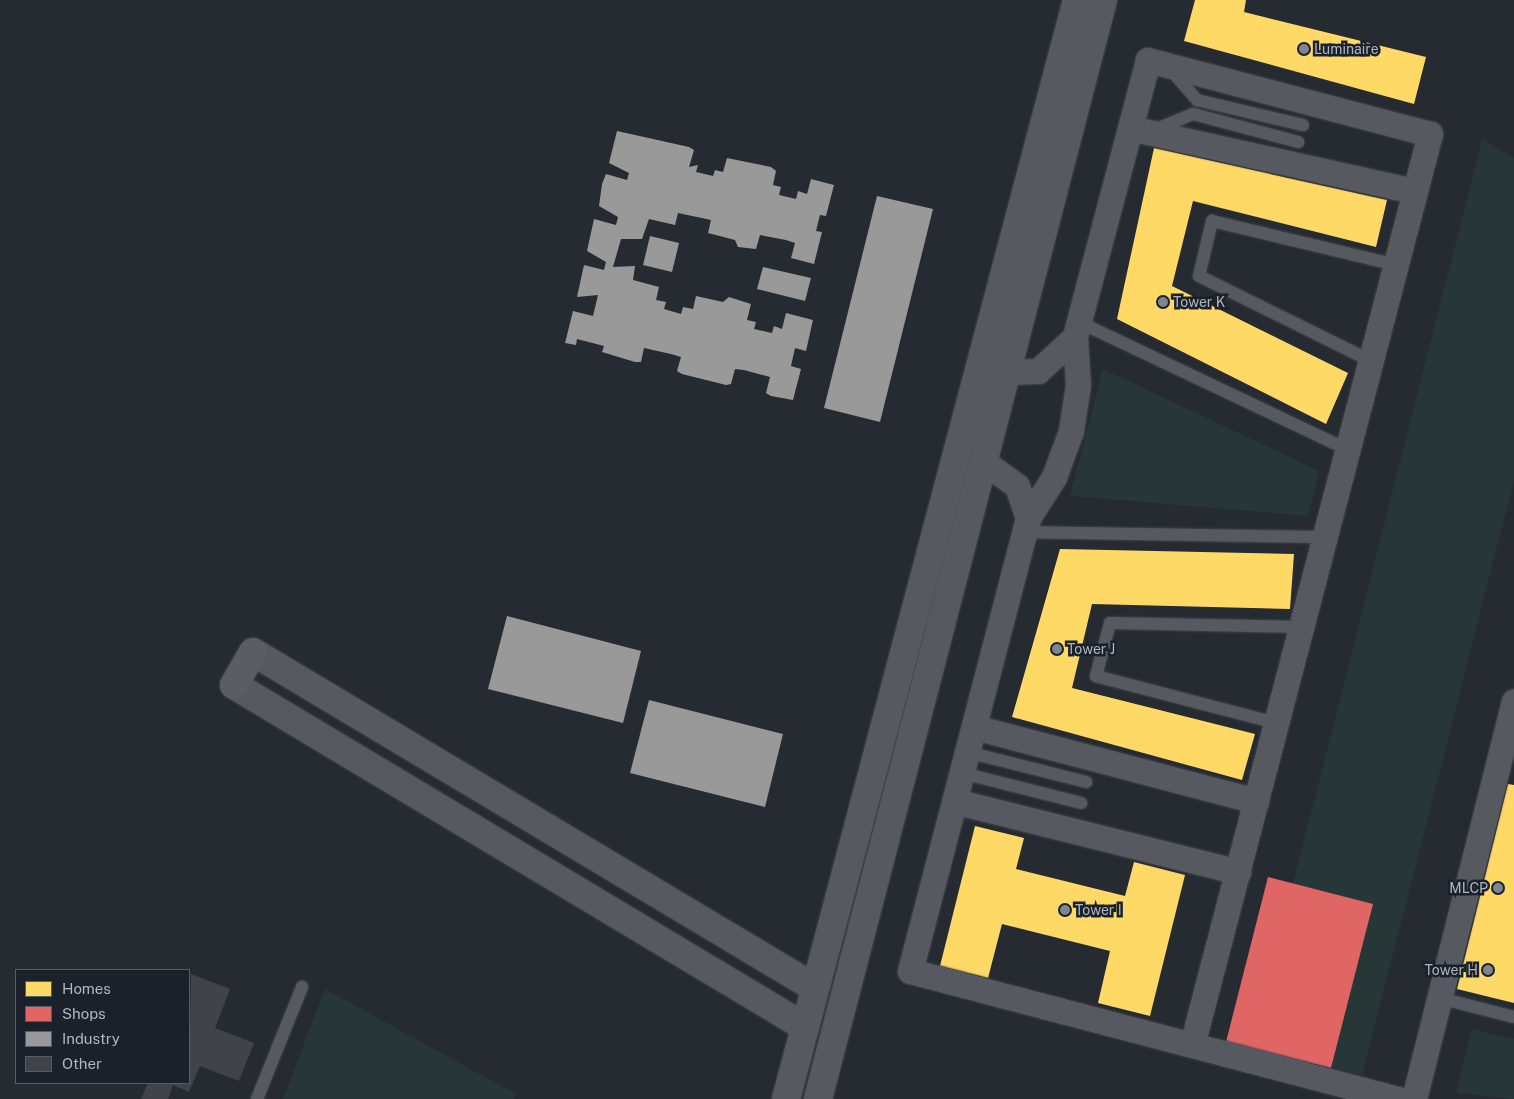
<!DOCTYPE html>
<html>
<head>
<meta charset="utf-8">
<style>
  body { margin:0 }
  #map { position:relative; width:1514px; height:1099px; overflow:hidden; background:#262b31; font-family:"Public Sans",sans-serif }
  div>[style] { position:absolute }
  .green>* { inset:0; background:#273637 }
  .homes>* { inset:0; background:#ffd966 }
  .shops>* { inset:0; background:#e06666 }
  .industry>* { inset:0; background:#999 }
  .building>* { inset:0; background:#404449 }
  .roads { filter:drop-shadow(0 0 1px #424549) drop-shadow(0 0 1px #424549) }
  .service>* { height:12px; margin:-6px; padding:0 6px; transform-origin:6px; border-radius:6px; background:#56595f }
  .minor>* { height:25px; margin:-12.5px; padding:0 12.5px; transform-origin:12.5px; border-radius:12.5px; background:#56595f }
  .tertiary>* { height:28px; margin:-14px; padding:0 14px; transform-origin:14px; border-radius:14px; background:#56595f }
  .secondary>* { height:28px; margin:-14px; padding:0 14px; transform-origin:14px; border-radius:14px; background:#5a5d64 }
  .dots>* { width:14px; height:14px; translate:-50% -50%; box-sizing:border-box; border:2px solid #1a212a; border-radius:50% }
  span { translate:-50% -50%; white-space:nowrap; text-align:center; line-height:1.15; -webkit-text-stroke:5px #1a212a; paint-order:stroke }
  .poi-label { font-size:14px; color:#afb7c2 }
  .left { translate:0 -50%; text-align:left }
  .right { translate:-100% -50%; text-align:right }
  .legend { position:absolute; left:15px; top:969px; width:175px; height:115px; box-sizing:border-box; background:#1a212a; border:1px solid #565d67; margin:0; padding:6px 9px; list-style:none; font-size:15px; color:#afb7c2 }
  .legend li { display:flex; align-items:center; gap:10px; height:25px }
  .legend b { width:25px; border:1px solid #565d67 }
</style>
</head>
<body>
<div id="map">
  <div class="green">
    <i style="clip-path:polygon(1482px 139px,1514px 158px,1514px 480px,1362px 1076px,1331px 1068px,1373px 904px,1293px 884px)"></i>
    <i style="clip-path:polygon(1103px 369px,1319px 471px,1308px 516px,1070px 496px)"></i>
    <i style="clip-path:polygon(325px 989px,516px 1094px,514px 1099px,283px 1099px)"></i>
    <i style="clip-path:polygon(1472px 1029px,1514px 1039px,1514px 1099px,1456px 1093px)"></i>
  </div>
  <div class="homes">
    <i style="clip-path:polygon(1195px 0,1246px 0,1244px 12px,1426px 57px,1414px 104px,1184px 41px)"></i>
    <i style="clip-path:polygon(1154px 148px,1387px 200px,1376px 247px,1193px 201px,1172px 286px,1348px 373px,1326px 424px,1117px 319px)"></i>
    <i style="clip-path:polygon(1060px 549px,1294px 554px,1290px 609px,1092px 604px,1072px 688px,1255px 734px,1242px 780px,1012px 717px)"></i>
    <i style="clip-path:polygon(1508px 784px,1514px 785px,1514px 1003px,1457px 989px)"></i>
    <i style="clip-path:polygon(975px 826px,1024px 838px,1016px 869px,1125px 896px,1134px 862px,1185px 875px,1150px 1016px,1098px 1003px,1110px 951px,1002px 924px,988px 978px,940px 966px)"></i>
  </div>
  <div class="shops">
    <i style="clip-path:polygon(1268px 877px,1373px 904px,1331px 1068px,1226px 1042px)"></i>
  </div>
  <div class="industry">
    <i style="clip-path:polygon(617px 131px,689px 147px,694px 150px,689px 167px,698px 165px,696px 172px,713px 176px,715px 170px,723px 172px,727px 158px,771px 167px,776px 171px,773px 185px,781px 187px,779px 195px,796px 199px,798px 191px,807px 194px,811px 179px,834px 185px,826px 216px,820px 215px,816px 231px,822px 232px,814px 264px,791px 258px,795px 243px,786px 240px,760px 235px,756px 249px,738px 247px,735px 240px,708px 233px,711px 220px,678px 213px,675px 225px,649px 219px,642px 239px,621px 239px,613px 267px,635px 266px,633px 280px,659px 287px,656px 300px,666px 302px,664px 309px,681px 314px,683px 307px,693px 309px,696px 296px,723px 302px,729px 297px,751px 304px,747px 320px,756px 322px,754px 329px,772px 333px,774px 326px,782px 329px,786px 313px,813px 320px,806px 351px,795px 348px,791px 366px,801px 369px,793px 400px,771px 396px,766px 393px,770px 377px,744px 370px,735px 369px,731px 384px,726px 385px,682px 374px,677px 371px,681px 357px,671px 354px,644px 348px,641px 362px,635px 362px,602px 352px,604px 346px,577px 339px,576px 345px,565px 343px,573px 311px,593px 316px,598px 295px,577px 297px,584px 265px,604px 270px,606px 262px,587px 251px,594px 219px,616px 225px,618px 217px,599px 206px,602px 184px,606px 174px,627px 180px,629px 173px,609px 163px)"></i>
    <i style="clip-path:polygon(877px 196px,933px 209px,880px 422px,824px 408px)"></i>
    <i style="clip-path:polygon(650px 236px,679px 243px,672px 272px,643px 265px)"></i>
    <i style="clip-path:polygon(763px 267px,811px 278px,805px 301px,757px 289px)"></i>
    <i style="clip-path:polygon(507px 616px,641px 651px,623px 723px,488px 689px)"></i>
    <i style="clip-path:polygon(649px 700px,783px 734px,765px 807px,630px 773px)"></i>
  </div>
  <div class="building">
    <i style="clip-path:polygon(191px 974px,230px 989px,215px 1028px,254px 1043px,239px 1081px,200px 1066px,189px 1092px,173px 1085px,168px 1099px,141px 1099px,148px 1083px,189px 1083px)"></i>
  </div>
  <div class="roads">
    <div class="service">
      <i style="left:1169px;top:68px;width:43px;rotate:48.8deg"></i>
      <i style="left:1197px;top:100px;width:109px;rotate:13.3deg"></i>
      <i style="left:1154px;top:130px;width:42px;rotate:-22.3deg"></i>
      <i style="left:1193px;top:114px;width:109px;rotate:14.9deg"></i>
      <i style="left:1079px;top:322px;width:298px;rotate:25.4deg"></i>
      <i style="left:1371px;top:361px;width:192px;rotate:-153.7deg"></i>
      <i style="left:1199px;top:276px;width:57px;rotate:-76.7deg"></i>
      <i style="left:1212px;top:221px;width:189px;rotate:13.4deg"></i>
      <i style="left:1024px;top:532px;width:301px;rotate:1deg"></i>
      <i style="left:1276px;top:723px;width:186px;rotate:-165.4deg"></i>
      <i style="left:1096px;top:676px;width:55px;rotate:-75.2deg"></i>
      <i style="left:1110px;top:623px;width:191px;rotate:1.2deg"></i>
      <i style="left:967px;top:752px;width:123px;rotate:14.1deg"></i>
      <i style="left:962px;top:773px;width:123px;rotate:14.1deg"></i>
      <i style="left:1439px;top:998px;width:77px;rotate:14.2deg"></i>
      <i style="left:257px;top:1099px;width:121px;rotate:-68.1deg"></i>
    </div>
    <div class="minor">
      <i style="left:1130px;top:128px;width:292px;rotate:12.5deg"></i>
      <i style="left:1006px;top:372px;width:32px;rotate:-2deg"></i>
      <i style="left:1038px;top:371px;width:50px;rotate:-42.6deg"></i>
      <i style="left:983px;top:461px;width:42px;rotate:36.3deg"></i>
      <i style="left:1017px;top:486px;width:34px;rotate:71deg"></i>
      <i style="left:974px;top:727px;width:292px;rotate:14.7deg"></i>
      <i style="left:954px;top:801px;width:293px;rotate:14deg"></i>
      <i style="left:1192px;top:1045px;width:942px;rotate:-75.36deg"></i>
      <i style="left:1430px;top:134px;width:292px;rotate:-165.3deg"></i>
      <i style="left:1148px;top:60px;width:286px;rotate:104.8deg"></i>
      <i style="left:1075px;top:337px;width:48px;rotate:86.4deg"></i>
      <i style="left:1078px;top:385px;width:47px;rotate:98.7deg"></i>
      <i style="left:1071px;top:431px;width:49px;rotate:110.3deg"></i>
      <i style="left:1054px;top:477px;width:49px;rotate:122.4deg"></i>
      <i style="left:1028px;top:518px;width:468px;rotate:104.6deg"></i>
      <i style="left:910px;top:971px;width:505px;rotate:14.7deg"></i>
      <i style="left:1414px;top:1099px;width:410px;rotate:-75.9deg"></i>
    </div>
    <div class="tertiary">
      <i style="left:253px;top:652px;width:655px;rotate:30.87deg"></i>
      <i style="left:234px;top:685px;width:666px;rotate:30.92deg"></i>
      <i style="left:786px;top:1099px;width:1137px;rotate:-75.17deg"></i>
      <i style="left:818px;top:1099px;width:1135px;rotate:-75.46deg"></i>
    </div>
    <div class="secondary">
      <i style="left:234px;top:685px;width:38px;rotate:-60deg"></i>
    </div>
  </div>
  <div class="dots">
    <i style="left:1304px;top:49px;background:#7f868f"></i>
    <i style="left:1163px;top:302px;background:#7f868f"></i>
    <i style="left:1057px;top:649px;background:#7f868f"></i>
    <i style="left:1498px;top:888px;background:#7f868f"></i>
    <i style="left:1065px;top:910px;background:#7f868f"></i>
    <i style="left:1488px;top:970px;background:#7f868f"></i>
  </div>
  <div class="poi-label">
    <span class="left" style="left:1314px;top:49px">Luminaire</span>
    <span class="left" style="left:1173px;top:302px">Tower K</span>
    <span class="left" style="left:1067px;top:649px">Tower J</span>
    <span class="right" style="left:1488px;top:888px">MLCP</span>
    <span class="left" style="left:1075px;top:910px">Tower I</span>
    <span class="right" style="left:1478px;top:970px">Tower H</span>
  </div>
  <ul class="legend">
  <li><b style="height:14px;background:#ffd966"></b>Homes</li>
  <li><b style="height:14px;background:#e06666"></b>Shops</li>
  <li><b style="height:14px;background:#999"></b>Industry</li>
  <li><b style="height:14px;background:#404449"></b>Other</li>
  </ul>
</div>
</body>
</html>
